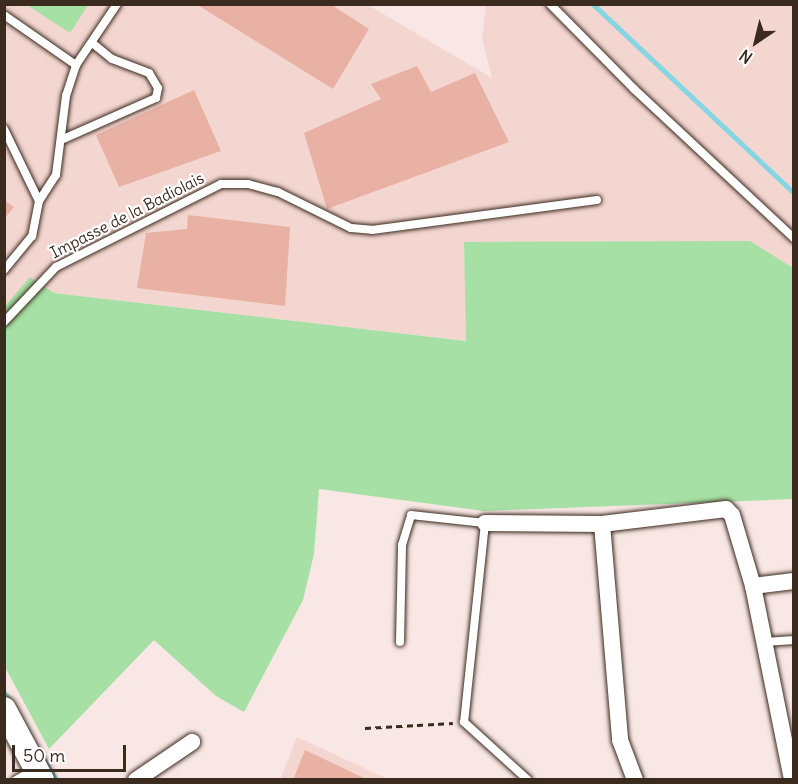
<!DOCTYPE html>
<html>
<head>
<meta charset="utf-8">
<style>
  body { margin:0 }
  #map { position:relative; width:798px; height:784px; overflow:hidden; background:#f8e7e4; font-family:Delius,sans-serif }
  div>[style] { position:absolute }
  .built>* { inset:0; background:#f4d6d1 }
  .green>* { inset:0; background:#a7e0a5 }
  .stream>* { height:4.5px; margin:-2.25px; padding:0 2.25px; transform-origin:2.25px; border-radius:2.25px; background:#86d5e3 }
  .building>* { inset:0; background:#e9b0a4 }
  .path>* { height:3px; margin-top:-1.5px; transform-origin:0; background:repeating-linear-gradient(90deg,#3b2a1e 0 6px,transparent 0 10.5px) }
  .roads { filter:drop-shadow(0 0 2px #3b2a1e) drop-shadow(0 0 2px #3b2a1e) }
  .service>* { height:8px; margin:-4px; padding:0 4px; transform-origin:4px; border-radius:4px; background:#fff }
  .minor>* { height:16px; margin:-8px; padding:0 8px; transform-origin:8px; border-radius:8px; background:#fff }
  .secondary>* { height:24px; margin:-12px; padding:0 12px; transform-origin:12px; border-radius:12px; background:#fff }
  span { translate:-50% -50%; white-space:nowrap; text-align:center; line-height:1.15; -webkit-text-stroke:4.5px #fff; paint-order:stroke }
  .street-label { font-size:16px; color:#3b2a1e }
  .frame { position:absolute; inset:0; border:6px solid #3b2a1e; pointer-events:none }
  .north { position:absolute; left:726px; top:12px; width:60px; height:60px; -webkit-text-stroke:4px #fff; paint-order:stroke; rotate:215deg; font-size:16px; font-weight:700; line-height:24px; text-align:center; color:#3b2a1e }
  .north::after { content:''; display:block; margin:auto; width:21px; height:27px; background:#3b2a1e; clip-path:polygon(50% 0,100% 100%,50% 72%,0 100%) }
  .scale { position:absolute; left:12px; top:745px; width:114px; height:27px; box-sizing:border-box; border:3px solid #3b2a1e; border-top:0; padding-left:8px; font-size:18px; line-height:21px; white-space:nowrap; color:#3b2a1e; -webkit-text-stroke:4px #fff; paint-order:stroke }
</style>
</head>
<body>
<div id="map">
  <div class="built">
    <i style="clip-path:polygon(5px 5px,368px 5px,492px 78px,482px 39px,486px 5px,793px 5px,793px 268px,464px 243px,467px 341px,54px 293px,31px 277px,5px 306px)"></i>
    <i style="clip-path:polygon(297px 737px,388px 779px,280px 780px)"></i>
  </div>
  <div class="green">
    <i style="clip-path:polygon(27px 5px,88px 5px,70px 33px)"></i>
    <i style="clip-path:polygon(750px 241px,793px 268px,793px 499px,484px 511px,319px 489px,314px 554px,303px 600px,244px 712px,216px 696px,154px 640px,49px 749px,5px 667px,5px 306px,30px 277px,54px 293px,466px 341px,464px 242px)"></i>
  </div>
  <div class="stream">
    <i style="left:593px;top:4px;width:276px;rotate:43.2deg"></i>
    <i style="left:4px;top:692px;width:12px;rotate:55deg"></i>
    <i style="left:44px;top:759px;width:24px;rotate:60deg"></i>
  </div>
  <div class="building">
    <i style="clip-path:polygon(196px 4px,330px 4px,369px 29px,333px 89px)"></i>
    <i style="clip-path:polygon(417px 66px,431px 92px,475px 73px,509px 142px,327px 209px,304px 133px,381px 99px,371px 84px)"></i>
    <i style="clip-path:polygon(194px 90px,221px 151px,119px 187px,96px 135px)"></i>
    <i style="clip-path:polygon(4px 200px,14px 207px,4px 219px)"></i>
    <i style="clip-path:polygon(188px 215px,290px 227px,285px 306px,137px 288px,146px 233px,187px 229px)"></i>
    <i style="clip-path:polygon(305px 750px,368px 780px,293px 780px)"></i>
  </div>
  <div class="path">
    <i style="left:365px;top:728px;width:88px;rotate:-3.3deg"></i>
  </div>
  <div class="roads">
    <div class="service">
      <i style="left:550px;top:4px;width:120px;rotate:45.3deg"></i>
      <i style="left:634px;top:89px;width:219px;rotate:43deg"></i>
      <i style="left:4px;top:15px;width:88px;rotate:34.8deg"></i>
      <i style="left:4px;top:129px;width:80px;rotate:64.1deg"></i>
      <i style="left:39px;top:201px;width:36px;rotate:101deg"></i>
      <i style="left:32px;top:236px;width:44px;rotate:129.5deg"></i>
      <i style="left:61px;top:140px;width:104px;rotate:-23.9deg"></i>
      <i style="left:156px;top:98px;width:10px;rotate:-79deg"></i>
      <i style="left:158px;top:88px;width:17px;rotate:-121deg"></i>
      <i style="left:149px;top:73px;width:40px;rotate:-159deg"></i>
      <i style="left:112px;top:59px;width:26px;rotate:-141deg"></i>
      <i style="left:39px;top:201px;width:31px;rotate:-57deg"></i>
      <i style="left:56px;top:175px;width:80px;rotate:-82.8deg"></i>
      <i style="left:66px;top:96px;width:33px;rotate:-72deg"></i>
      <i style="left:76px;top:65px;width:73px;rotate:-56.1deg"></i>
      <i style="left:4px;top:322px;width:76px;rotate:-46.6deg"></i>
      <i style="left:56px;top:267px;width:185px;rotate:-26.7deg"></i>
      <i style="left:221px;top:184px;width:27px"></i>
      <i style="left:248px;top:184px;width:31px;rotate:15deg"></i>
      <i style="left:278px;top:192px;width:81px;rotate:26.3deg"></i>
      <i style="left:351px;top:228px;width:21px;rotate:5deg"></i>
      <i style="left:372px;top:230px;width:227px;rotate:-7.6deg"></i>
      <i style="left:400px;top:642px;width:97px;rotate:-88.8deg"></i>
      <i style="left:402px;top:545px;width:31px;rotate:-73deg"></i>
      <i style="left:411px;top:515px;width:74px;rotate:6.2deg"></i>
      <i style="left:485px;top:523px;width:200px;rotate:96deg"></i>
      <i style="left:464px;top:722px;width:86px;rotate:42.2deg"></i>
      <i style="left:765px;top:642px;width:29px;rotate:-4deg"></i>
      <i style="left:16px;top:780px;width:21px;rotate:-29deg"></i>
    </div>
    <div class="minor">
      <i style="left:485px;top:523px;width:117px;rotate:0.5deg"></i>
      <i style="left:602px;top:524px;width:125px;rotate:-6.9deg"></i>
      <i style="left:726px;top:509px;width:8px;rotate:45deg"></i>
      <i style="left:732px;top:515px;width:74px;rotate:73.5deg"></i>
      <i style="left:753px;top:586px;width:198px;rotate:78.6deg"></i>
      <i style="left:602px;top:524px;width:217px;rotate:85.2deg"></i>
      <i style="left:620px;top:740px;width:43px;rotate:69.4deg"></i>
      <i style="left:753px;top:586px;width:41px;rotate:-7deg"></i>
      <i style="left:136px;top:780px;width:68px;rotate:-34.2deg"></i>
    </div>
    <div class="secondary">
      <i style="left:4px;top:709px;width:81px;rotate:61.8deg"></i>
    </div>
  </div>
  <div class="street-label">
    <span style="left:127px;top:215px;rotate:-27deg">Impasse de la Badiolais</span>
  </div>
  <div class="frame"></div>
  <div class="north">N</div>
  <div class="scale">50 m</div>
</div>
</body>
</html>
